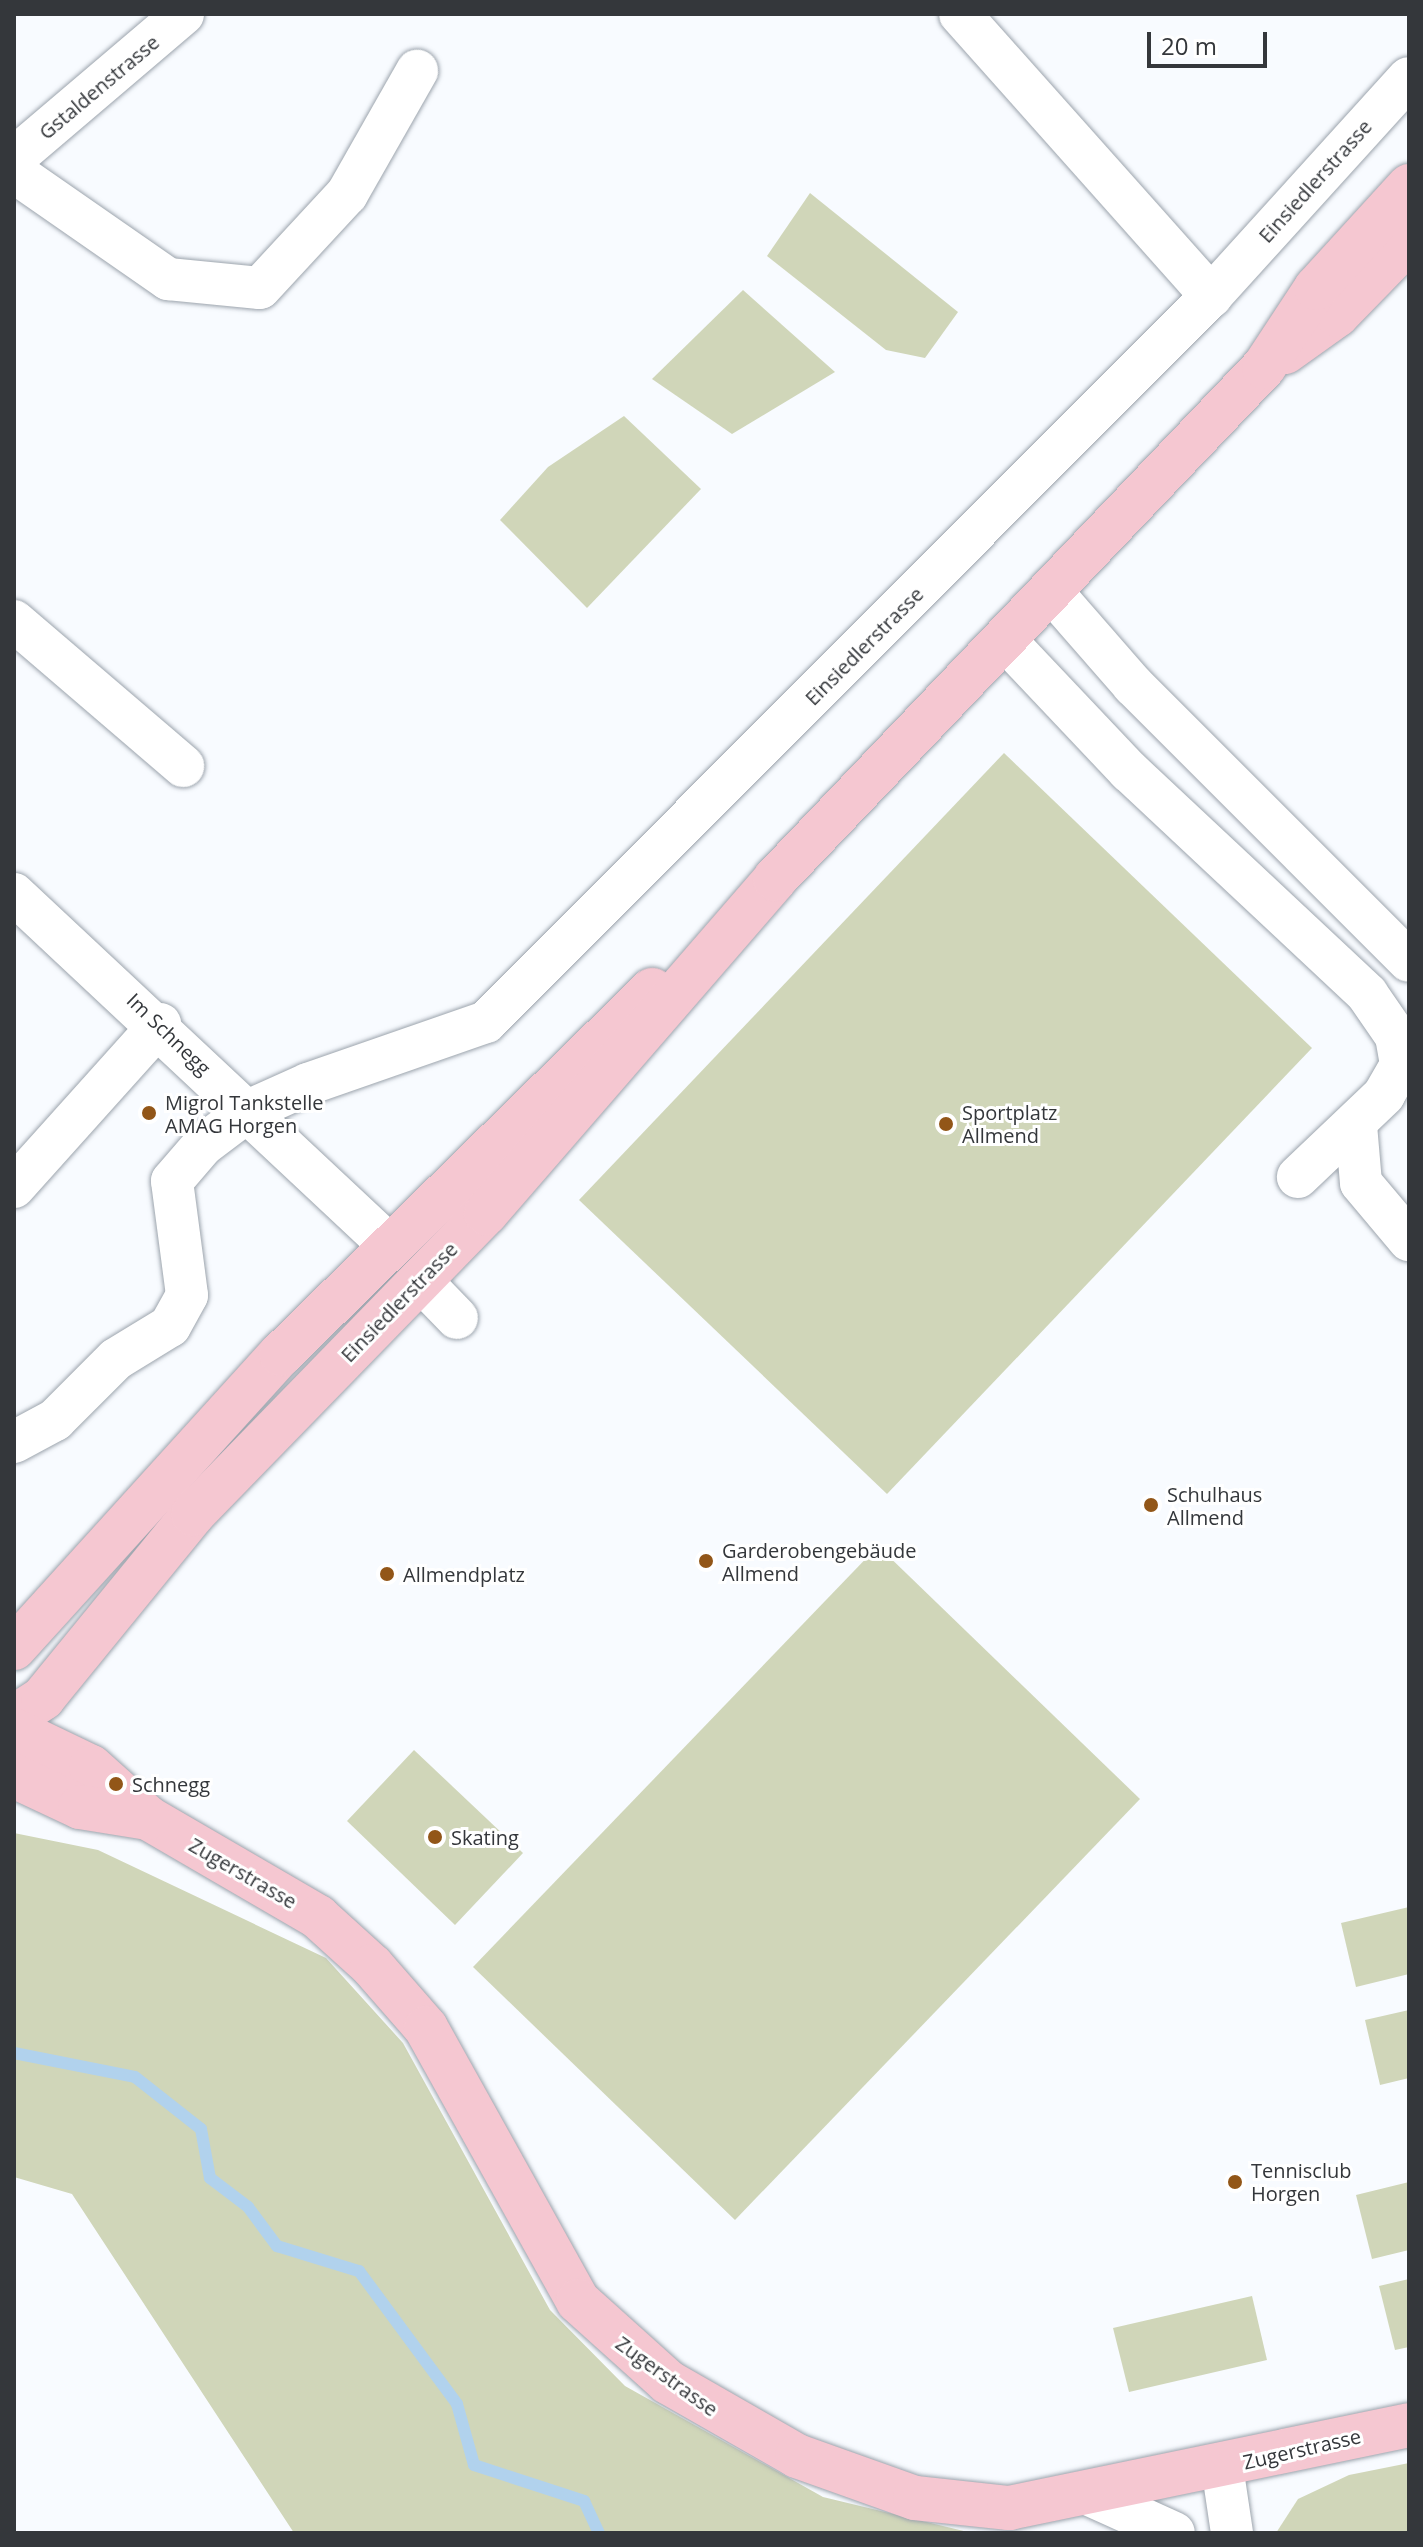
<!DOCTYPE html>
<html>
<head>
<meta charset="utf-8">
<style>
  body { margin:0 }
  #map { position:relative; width:1423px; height:2547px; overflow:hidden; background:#f8fbff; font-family:"Open Sans",sans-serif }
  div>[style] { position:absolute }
  .green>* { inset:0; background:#d0d6b9 }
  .stream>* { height:12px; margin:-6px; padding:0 6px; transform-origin:6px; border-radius:6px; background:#b1d2ed }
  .roads { filter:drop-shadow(0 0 2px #9ca4ad) drop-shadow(0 0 2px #9ca4ad) }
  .minor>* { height:42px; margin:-21px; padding:0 21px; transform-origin:21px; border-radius:21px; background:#fff }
  .major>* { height:44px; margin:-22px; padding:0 22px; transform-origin:22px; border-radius:22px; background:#f5c7d1 }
  .dots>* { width:22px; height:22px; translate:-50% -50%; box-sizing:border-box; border:4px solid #fff; border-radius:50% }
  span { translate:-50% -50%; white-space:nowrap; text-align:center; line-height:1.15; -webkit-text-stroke:6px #fff; paint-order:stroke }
  .street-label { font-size:20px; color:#34373b }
  .poi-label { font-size:20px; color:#34373b }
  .left { translate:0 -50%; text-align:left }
  .frame { position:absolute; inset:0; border:16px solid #34373b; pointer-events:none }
  .scale { position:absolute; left:1147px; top:32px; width:120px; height:36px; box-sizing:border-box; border:4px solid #34373b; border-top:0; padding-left:10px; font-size:24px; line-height:28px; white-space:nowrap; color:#34373b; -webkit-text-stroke:6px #fff; paint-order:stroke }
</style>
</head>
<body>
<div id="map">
  <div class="green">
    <i style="clip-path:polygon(810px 193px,958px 312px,925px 358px,886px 350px,767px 256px)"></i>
    <i style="clip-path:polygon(743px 290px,835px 372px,732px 434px,652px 379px)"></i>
    <i style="clip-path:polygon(624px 416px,701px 489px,587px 608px,500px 520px,548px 467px)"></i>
    <i style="clip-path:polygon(1004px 753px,1312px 1048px,887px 1494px,579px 1200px)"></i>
    <i style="clip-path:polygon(878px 1546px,1140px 1799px,735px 2220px,473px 1967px)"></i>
    <i style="clip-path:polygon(414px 1750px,523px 1853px,455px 1925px,347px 1821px)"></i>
    <i style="clip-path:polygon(14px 1833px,98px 1850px,326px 1958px,403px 2043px,550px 2310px,625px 2386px,823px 2497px,972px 2533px,294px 2533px,72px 2194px,14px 2177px)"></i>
    <i style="clip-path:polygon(1409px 1907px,1409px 1974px,1356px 1987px,1341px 1923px)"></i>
    <i style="clip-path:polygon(1409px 2010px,1409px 2078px,1380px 2085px,1365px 2020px)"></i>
    <i style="clip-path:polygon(1409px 2182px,1409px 2250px,1372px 2259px,1356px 2195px)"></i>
    <i style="clip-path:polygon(1409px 2279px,1409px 2347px,1395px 2350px,1379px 2286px)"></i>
    <i style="clip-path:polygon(1252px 2296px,1267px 2360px,1129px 2392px,1113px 2328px)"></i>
    <i style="clip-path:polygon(1409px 2463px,1409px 2533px,1276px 2533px,1298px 2499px,1349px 2475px)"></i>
  </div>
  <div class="stream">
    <i style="left:14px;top:2053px;width:123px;rotate:11.2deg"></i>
    <i style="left:135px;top:2077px;width:84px;rotate:38.2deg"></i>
    <i style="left:201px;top:2129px;width:50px;rotate:79.6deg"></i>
    <i style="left:210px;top:2178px;width:48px;rotate:37.3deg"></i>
    <i style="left:248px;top:2207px;width:49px;rotate:53.4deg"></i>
    <i style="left:277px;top:2246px;width:86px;rotate:17deg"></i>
    <i style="left:359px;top:2271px;width:165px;rotate:53.6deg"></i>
    <i style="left:457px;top:2404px;width:63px;rotate:74.4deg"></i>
    <i style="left:474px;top:2465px;width:116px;rotate:18.1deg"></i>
    <i style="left:584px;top:2501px;width:35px;rotate:65deg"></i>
  </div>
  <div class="roads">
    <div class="minor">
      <i style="left:960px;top:14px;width:378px;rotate:48.3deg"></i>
      <i style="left:14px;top:158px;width:222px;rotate:-40.4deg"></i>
      <i style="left:14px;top:172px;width:188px;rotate:34.8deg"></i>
      <i style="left:168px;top:279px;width:92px;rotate:5.6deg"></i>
      <i style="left:260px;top:288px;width:128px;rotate:-47.2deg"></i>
      <i style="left:347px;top:194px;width:142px;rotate:-60.4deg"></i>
      <i style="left:1051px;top:591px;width:125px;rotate:48.9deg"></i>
      <i style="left:1133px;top:685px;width:390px;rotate:45deg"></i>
      <i style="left:14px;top:621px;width:223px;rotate:40.6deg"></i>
      <i style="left:1004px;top:639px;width:182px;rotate:46.6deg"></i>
      <i style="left:1129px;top:771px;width:326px;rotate:43.1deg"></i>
      <i style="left:1367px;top:994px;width:51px;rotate:55.4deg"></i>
      <i style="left:1396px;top:1036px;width:29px;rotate:80deg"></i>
      <i style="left:1401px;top:1065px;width:34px;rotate:120deg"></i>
      <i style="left:1384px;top:1095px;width:119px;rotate:136.4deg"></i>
      <i style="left:14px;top:894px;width:515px;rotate:43.11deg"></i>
      <i style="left:1356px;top:1125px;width:58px;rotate:85.1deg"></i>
      <i style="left:1361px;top:1183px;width:75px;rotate:49.9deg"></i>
      <i style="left:14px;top:1187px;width:219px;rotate:-48.1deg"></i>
      <i style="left:420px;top:1280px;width:53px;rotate:45.8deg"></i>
      <i style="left:14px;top:1442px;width:47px;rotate:-28.2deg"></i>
      <i style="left:55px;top:1420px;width:86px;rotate:-45deg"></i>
      <i style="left:116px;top:1359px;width:63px;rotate:-31.4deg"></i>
      <i style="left:170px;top:1326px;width:35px;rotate:-61deg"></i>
      <i style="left:187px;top:1295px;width:115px;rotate:-97.5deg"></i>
      <i style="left:172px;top:1181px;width:48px;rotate:-49.3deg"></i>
      <i style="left:203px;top:1145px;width:56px;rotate:-37.1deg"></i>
      <i style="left:248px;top:1111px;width:66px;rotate:-24.2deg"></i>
      <i style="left:308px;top:1084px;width:188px;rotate:-19.2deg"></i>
      <i style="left:486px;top:1022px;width:1026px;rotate:-45.04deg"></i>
      <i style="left:1211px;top:296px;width:294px;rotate:-47.8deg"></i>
      <i style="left:1222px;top:2466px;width:68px;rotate:81.5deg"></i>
      <i style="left:1090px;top:2495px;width:92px;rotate:24.3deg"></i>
    </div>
    <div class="major">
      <i style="left:1285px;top:352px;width:64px;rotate:-35.4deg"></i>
      <i style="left:1337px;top:315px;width:103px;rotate:-45.8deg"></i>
      <i style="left:14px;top:1648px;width:397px;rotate:-47.8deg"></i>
      <i style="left:281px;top:1354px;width:520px;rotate:-44.45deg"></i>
      <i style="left:14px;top:1717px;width:35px;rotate:-33deg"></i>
      <i style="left:43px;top:1698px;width:237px;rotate:-50.8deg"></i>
      <i style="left:193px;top:1514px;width:420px;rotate:-45.8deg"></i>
      <i style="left:486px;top:1213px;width:442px;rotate:-49.1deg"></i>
      <i style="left:775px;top:879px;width:708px;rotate:-46.32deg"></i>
      <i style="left:1264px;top:367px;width:95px;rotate:-56.6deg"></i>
      <i style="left:1316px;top:288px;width:138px;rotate:-47.6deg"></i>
      <i style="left:14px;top:1730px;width:85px;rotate:25.7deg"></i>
      <i style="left:91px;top:1767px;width:76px;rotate:41.8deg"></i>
      <i style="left:148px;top:1818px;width:197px;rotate:30.2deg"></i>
      <i style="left:318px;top:1917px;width:73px;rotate:42.2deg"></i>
      <i style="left:372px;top:1966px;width:82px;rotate:48.9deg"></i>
      <i style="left:426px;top:2028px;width:312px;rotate:60.9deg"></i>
      <i style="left:578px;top:2301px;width:121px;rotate:42deg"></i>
      <i style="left:668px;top:2382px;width:149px;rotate:29.8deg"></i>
      <i style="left:797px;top:2456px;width:125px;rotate:19.6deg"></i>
      <i style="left:915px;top:2498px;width:95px;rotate:6.1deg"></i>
      <i style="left:1009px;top:2508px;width:409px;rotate:-11.7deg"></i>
      <i style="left:14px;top:1776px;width:73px;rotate:25.2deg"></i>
      <i style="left:80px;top:1807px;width:69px;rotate:9.2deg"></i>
    </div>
  </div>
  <div class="dots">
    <i style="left:149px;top:1113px;background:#925618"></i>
    <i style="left:946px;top:1124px;background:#925618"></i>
    <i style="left:1151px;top:1505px;background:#925618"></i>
    <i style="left:706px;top:1561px;background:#925618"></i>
    <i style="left:387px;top:1574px;background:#925618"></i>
    <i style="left:116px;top:1784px;background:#925618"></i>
    <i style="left:435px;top:1837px;background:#925618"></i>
    <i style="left:1235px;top:2182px;background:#925618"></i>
  </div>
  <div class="street-label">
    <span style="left:99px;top:87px;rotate:-40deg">Gstaldenstrasse</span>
    <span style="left:1315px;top:181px;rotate:-48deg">Einsiedlerstrasse</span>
    <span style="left:864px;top:646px;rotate:-45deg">Einsiedlerstrasse</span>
    <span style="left:169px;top:1034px;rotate:44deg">Im Schnegg</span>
    <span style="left:399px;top:1302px;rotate:-46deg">Einsiedlerstrasse</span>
    <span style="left:243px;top:1873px;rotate:30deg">Zugerstrasse</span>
    <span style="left:667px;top:2376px;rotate:36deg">Zugerstrasse</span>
    <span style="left:1302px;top:2449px;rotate:-13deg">Zugerstrasse</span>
  </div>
  <div class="poi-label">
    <span class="left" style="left:165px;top:1114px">Migrol Tankstelle<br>AMAG Horgen</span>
    <span class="left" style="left:962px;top:1124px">Sportplatz<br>Allmend</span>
    <span class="left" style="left:1167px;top:1506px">Schulhaus<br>Allmend</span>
    <span class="left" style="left:722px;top:1562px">Garderobengebäude<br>Allmend</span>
    <span class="left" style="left:403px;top:1574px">Allmendplatz</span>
    <span class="left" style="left:132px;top:1784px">Schnegg</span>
    <span class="left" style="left:451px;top:1837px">Skating</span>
    <span class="left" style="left:1251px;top:2182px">Tennisclub<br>Horgen</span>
  </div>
  <div class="frame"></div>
  <div class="scale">20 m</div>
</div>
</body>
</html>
